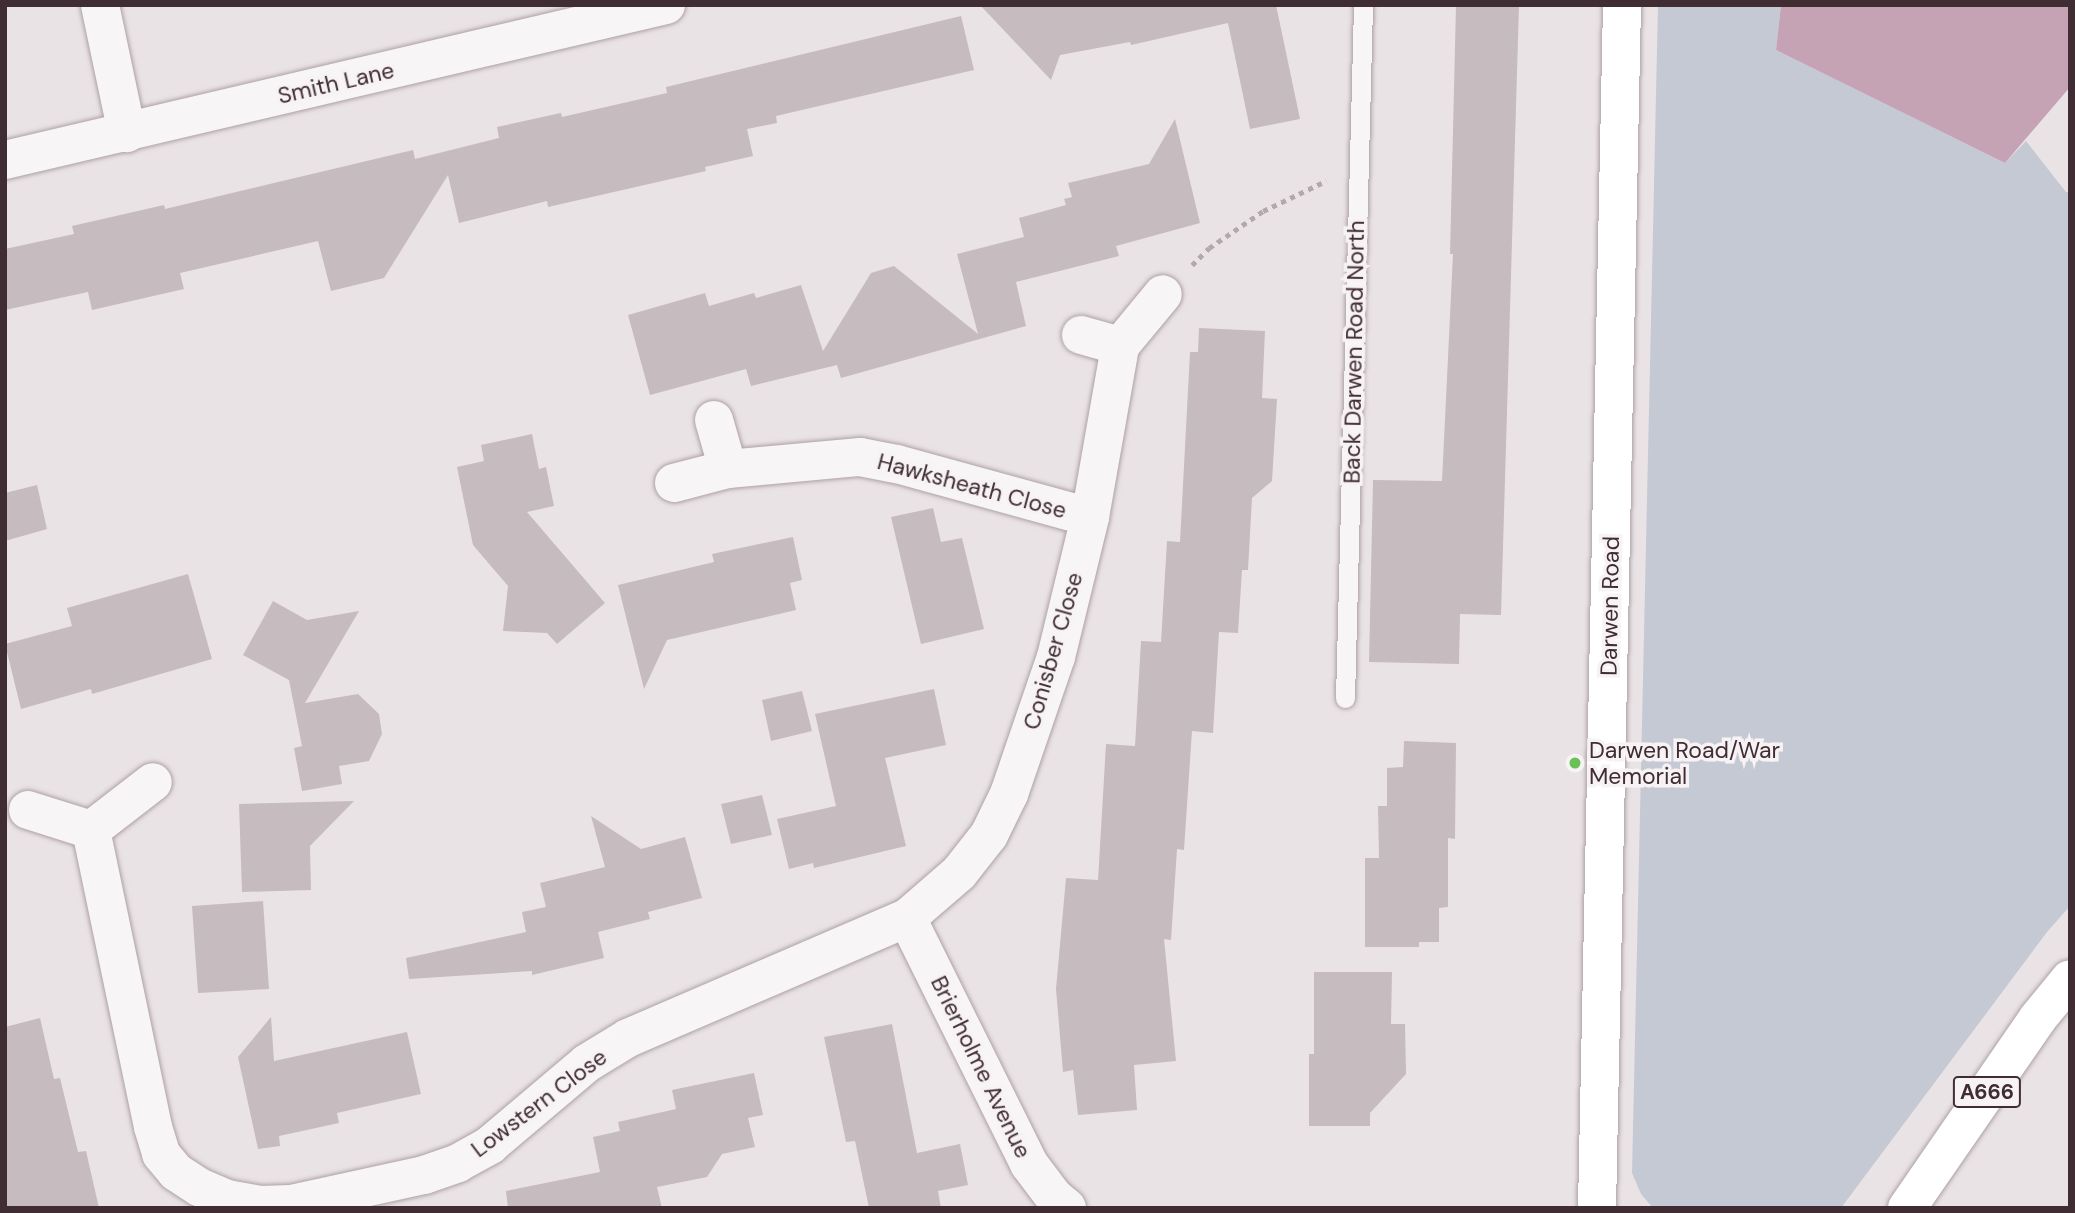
<!DOCTYPE html>
<html>
<head>
<meta charset="utf-8">
<style>
  body { margin:0 }
  #map { position:relative; width:2075px; height:1213px; overflow:hidden; background:#eae3e6; font-family:"DM Sans",sans-serif }
  div>[style] { position:absolute }
  .green>* { inset:0; background:#c5c9d3 }
  .water>* { inset:0; background:#c6a2b5 }
  .building>* { inset:0; background:#c6bbbf }
  .path>* { height:4.5px; margin-top:-2.25px; transform-origin:0; background:repeating-linear-gradient(90deg,#b2a9ad 0 5px,transparent 0 10px) }
  .roads { filter:drop-shadow(0 0 2px #ada1a6) drop-shadow(0 0 2px #ada1a6) }
  .lane>* { height:19px; margin:-9.5px; padding:0 9.5px; transform-origin:9.5px; border-radius:9.5px; background:#f8f5f7 }
  .street>* { height:38px; margin:-19px; padding:0 19px; transform-origin:19px; border-radius:19px; background:#f8f5f7 }
  .secondary>* { height:38px; margin:-19px; padding:0 19px; transform-origin:19px; border-radius:19px; background:#fff }
  .highway>* { height:38px; margin:-19px; padding:0 19px; transform-origin:19px; border-radius:19px; background:#fff }
  .dots>* { width:19px; height:19px; translate:-50% -50%; box-sizing:border-box; border:4px solid #f7f3f5; border-radius:50% }
  span { translate:-50% -50%; white-space:nowrap; text-align:center; line-height:1.15; -webkit-text-stroke:7px #f7f3f5; paint-order:stroke }
  .shield-label span { padding:2px 5px; background:#f7f3f5; border:2px solid; border-radius:5px; -webkit-text-stroke-width:0 }
  .shield-label { font-size:21px; color:#402d34; font-weight:700 }
  .street-label { font-size:23px; color:#402d34 }
  .poi-label { font-size:23px; color:#402d34 }
  .left { translate:0 -50%; text-align:left }
  .frame { position:absolute; inset:0; border:7px solid #402d34; pointer-events:none }
</style>
</head>
<body>
<div id="map">
  <div class="green">
    <i style="clip-path:polygon(1658px 5px,1781px 5px,1776px 50px,2005px 163px,2026px 141px,2066px 192px,2070px 192px,2070px 906px,2047px 932px,1841px 1208px,1653px 1208px,1641px 1194px,1632px 1173px)"></i>
  </div>
  <div class="water">
    <i style="clip-path:polygon(1781px 5px,2070px 5px,2070px 87px,2005px 163px,1776px 50px)"></i>
  </div>
  <div class="building">
    <i style="clip-path:polygon(980px 5px,1276px 5px,1300px 119px,1250px 129px,1228px 23px,1131px 45px,1130px 42px,1060px 55px,1051px 80px)"></i>
    <i style="clip-path:polygon(1456px 5px,1519px 5px,1501px 615px,1460px 614px,1459px 664px,1369px 662px,1373px 480px,1442px 481px,1453px 254px,1450px 254px)"></i>
    <i style="clip-path:polygon(961px 16px,974px 70px,776px 116px,777px 123px,747px 129px,753px 156px,705px 167px,706px 171px,548px 207px,547px 201px,459px 223px,448px 175px,384px 278px,331px 291px,318px 241px,180px 273px,184px 289px,92px 310px,88px 292px,5px 310px,5px 249px,74px 234px,72px 226px,164px 205px,165px 209px,413px 150px,415px 159px,499px 138px,497px 127px,561px 113px,562px 117px,667px 93px,666px 87px)"></i>
    <i style="clip-path:polygon(1175px 119px,1200px 223px,1116px 246px,1119px 256px,1016px 282px,1026px 326px,841px 378px,837px 365px,751px 386px,746px 369px,650px 395px,628px 315px,705px 293px,709px 306px,754px 293px,756px 298px,801px 285px,823px 351px,871px 273px,894px 266px,978px 334px,957px 254px,1024px 237px,1019px 218px,1066px 205px,1064px 199px,1072px 197px,1068px 183px,1149px 164px)"></i>
    <i style="clip-path:polygon(1199px 328px,1265px 331px,1262px 398px,1277px 399px,1272px 481px,1252px 498px,1248px 570px,1242px 570px,1238px 633px,1219px 632px,1213px 733px,1192px 731px,1184px 850px,1177px 849px,1171px 940px,1164px 939px,1176px 1061px,1134px 1065px,1137px 1110px,1078px 1115px,1073px 1070px,1063px 1072px,1056px 989px,1066px 878px,1098px 880px,1106px 744px,1135px 746px,1141px 641px,1161px 642px,1167px 541px,1180px 542px,1190px 352px,1198px 352px)"></i>
    <i style="clip-path:polygon(532px 434px,539px 469px,546px 467px,554px 506px,527px 512px,605px 603px,557px 644px,547px 633px,503px 631px,508px 586px,473px 545px,457px 467px,484px 461px,481px 445px)"></i>
    <i style="clip-path:polygon(37px 485px,47px 529px,5px 541px,5px 493px)"></i>
    <i style="clip-path:polygon(933px 508px,941px 542px,962px 538px,984px 629px,921px 644px,891px 517px)"></i>
    <i style="clip-path:polygon(793px 537px,802px 580px,790px 583px,796px 610px,667px 640px,644px 689px,618px 585px,714px 562px,712px 554px)"></i>
    <i style="clip-path:polygon(188px 574px,212px 659px,92px 694px,91px 689px,21px 709px,5px 644px,72px 626px,67px 608px)"></i>
    <i style="clip-path:polygon(273px 601px,307px 620px,359px 611px,305px 703px,358px 694px,379px 714px,382px 734px,369px 761px,339px 766px,342px 784px,302px 791px,294px 748px,302px 746px,289px 680px,243px 655px)"></i>
    <i style="clip-path:polygon(934px 689px,946px 745px,885px 758px,906px 846px,814px 868px,813px 863px,789px 869px,777px 819px,836px 806px,815px 714px)"></i>
    <i style="clip-path:polygon(802px 691px,812px 731px,771px 741px,762px 700px)"></i>
    <i style="clip-path:polygon(1404px 741px,1456px 743px,1455px 839px,1448px 838px,1448px 907px,1439px 908px,1439px 942px,1419px 942px,1419px 947px,1365px 947px,1365px 858px,1379px 858px,1378px 806px,1387px 806px,1387px 768px,1403px 767px)"></i>
    <i style="clip-path:polygon(762px 795px,772px 835px,731px 844px,721px 804px)"></i>
    <i style="clip-path:polygon(354px 801px,310px 846px,311px 890px,242px 892px,239px 804px)"></i>
    <i style="clip-path:polygon(591px 816px,641px 849px,685px 837px,702px 898px,648px 912px,650px 919px,598px 932px,604px 958px,532px 975px,532px 971px,409px 979px,406px 958px,526px 932px,522px 912px,546px 907px,540px 883px,605px 867px)"></i>
    <i style="clip-path:polygon(263px 901px,269px 989px,198px 993px,192px 906px)"></i>
    <i style="clip-path:polygon(1314px 972px,1392px 972px,1391px 1024px,1405px 1024px,1406px 1074px,1370px 1113px,1370px 1126px,1309px 1126px,1309px 1054px,1314px 1054px)"></i>
    <i style="clip-path:polygon(271px 1017px,274px 1061px,407px 1032px,421px 1094px,337px 1113px,339px 1123px,279px 1136px,280px 1146px,258px 1149px,238px 1057px)"></i>
    <i style="clip-path:polygon(40px 1018px,54px 1079px,60px 1078px,78px 1152px,86px 1151px,99px 1208px,5px 1208px,5px 1027px)"></i>
    <i style="clip-path:polygon(892px 1024px,917px 1153px,960px 1144px,968px 1185px,938px 1191px,941px 1208px,869px 1208px,855px 1141px,846px 1142px,824px 1037px)"></i>
    <i style="clip-path:polygon(754px 1073px,763px 1115px,748px 1118px,755px 1147px,722px 1154px,707px 1177px,657px 1187px,662px 1208px,508px 1208px,506px 1191px,600px 1172px,593px 1137px,620px 1131px,618px 1122px,676px 1109px,672px 1090px)"></i>
  </div>
  <div class="path">
    <i style="left:1192px;top:265px;width:24px;rotate:-45deg"></i>
    <i style="left:1209px;top:248px;width:65px;rotate:-34.4deg"></i>
    <i style="left:1263px;top:211px;width:70px;rotate:-25.5deg"></i>
  </div>
  <div class="roads">
    <div class="lane">
      <i style="left:1345px;top:698px;width:693px;rotate:-88.51deg"></i>
    </div>
    <div class="street">
      <i style="left:100px;top:5px;width:131px;rotate:78.1deg"></i>
      <i style="left:5px;top:160px;width:679px;rotate:-13.2deg"></i>
      <i style="left:1081px;top:335px;width:41px;rotate:15.8deg"></i>
      <i style="left:714px;top:420px;width:51px;rotate:74.1deg"></i>
      <i style="left:674px;top:483px;width:56px;rotate:-14.5deg"></i>
      <i style="left:728px;top:469px;width:133px;rotate:-5.2deg"></i>
      <i style="left:860px;top:457px;width:38px;rotate:11deg"></i>
      <i style="left:897px;top:464px;width:200px;rotate:15.4deg"></i>
      <i style="left:28px;top:810px;width:66px;rotate:17.6deg"></i>
      <i style="left:91px;top:830px;width:78px;rotate:-37.7deg"></i>
      <i style="left:91px;top:830px;width:303px;rotate:78.2deg"></i>
      <i style="left:153px;top:1127px;width:28px;rotate:73deg"></i>
      <i style="left:161px;top:1154px;width:23px;rotate:50deg"></i>
      <i style="left:176px;top:1172px;width:27px;rotate:33deg"></i>
      <i style="left:199px;top:1187px;width:30px;rotate:23deg"></i>
      <i style="left:227px;top:1199px;width:34px;rotate:10deg"></i>
      <i style="left:260px;top:1205px;width:31px;rotate:-2deg"></i>
      <i style="left:291px;top:1204px;width:136px;rotate:-12.3deg"></i>
      <i style="left:424px;top:1175px;width:36px;rotate:-19deg"></i>
      <i style="left:458px;top:1163px;width:37px;rotate:-29deg"></i>
      <i style="left:490px;top:1145px;width:127px;rotate:-40.2deg"></i>
      <i style="left:587px;top:1063px;width:48px;rotate:-31.4deg"></i>
      <i style="left:628px;top:1038px;width:304px;rotate:-23.3deg"></i>
      <i style="left:907px;top:918px;width:69px;rotate:-40.9deg"></i>
      <i style="left:959px;top:873px;width:48px;rotate:-51.7deg"></i>
      <i style="left:989px;top:835px;width:46px;rotate:-64deg"></i>
      <i style="left:1009px;top:794px;width:145px;rotate:-71.1deg"></i>
      <i style="left:1056px;top:657px;width:144px;rotate:-76.3deg"></i>
      <i style="left:1090px;top:517px;width:174px;rotate:-80deg"></i>
      <i style="left:1120px;top:346px;width:67px;rotate:-50.4deg"></i>
      <i style="left:907px;top:918px;width:275px;rotate:63.6deg"></i>
      <i style="left:1029px;top:1164px;width:41px;rotate:52.9deg"></i>
      <i style="left:1054px;top:1197px;width:17px;rotate:40deg"></i>
    </div>
    <div class="secondary">
      <i style="left:1597px;top:1208px;width:1203px;rotate:-88.81deg"></i>
    </div>
    <div class="highway">
      <i style="left:1907px;top:1208px;width:231px;rotate:-55.4deg"></i>
      <i style="left:2038px;top:1018px;width:50px;rotate:-50.6deg"></i>
    </div>
  </div>
  <div class="dots">
    <i style="left:1575px;top:763px;background:#69c155"></i>
  </div>
  <div class="shield-label">
    <span style="left:1987px;top:1092px">A666</span>
  </div>
  <div class="street-label">
    <span style="left:336px;top:83px;rotate:-13deg">Smith Lane</span>
    <span style="left:1354px;top:352px;rotate:-89deg">Back Darwen Road North</span>
    <span style="left:972px;top:486px;rotate:15deg">Hawksheath Close</span>
    <span style="left:1610px;top:606px;rotate:-89deg">Darwen Road</span>
    <span style="left:1053px;top:651px;rotate:-74deg">Conisber Close</span>
    <span style="left:981px;top:1067px;rotate:64deg">Brierholme Avenue</span>
    <span style="left:539px;top:1103px;rotate:-37deg">Lowstern Close</span>
  </div>
  <div class="poi-label">
    <span class="left" style="left:1589px;top:763px">Darwen Road/War<br>Memorial</span>
  </div>
  <div class="frame"></div>
</div>
</body>
</html>
